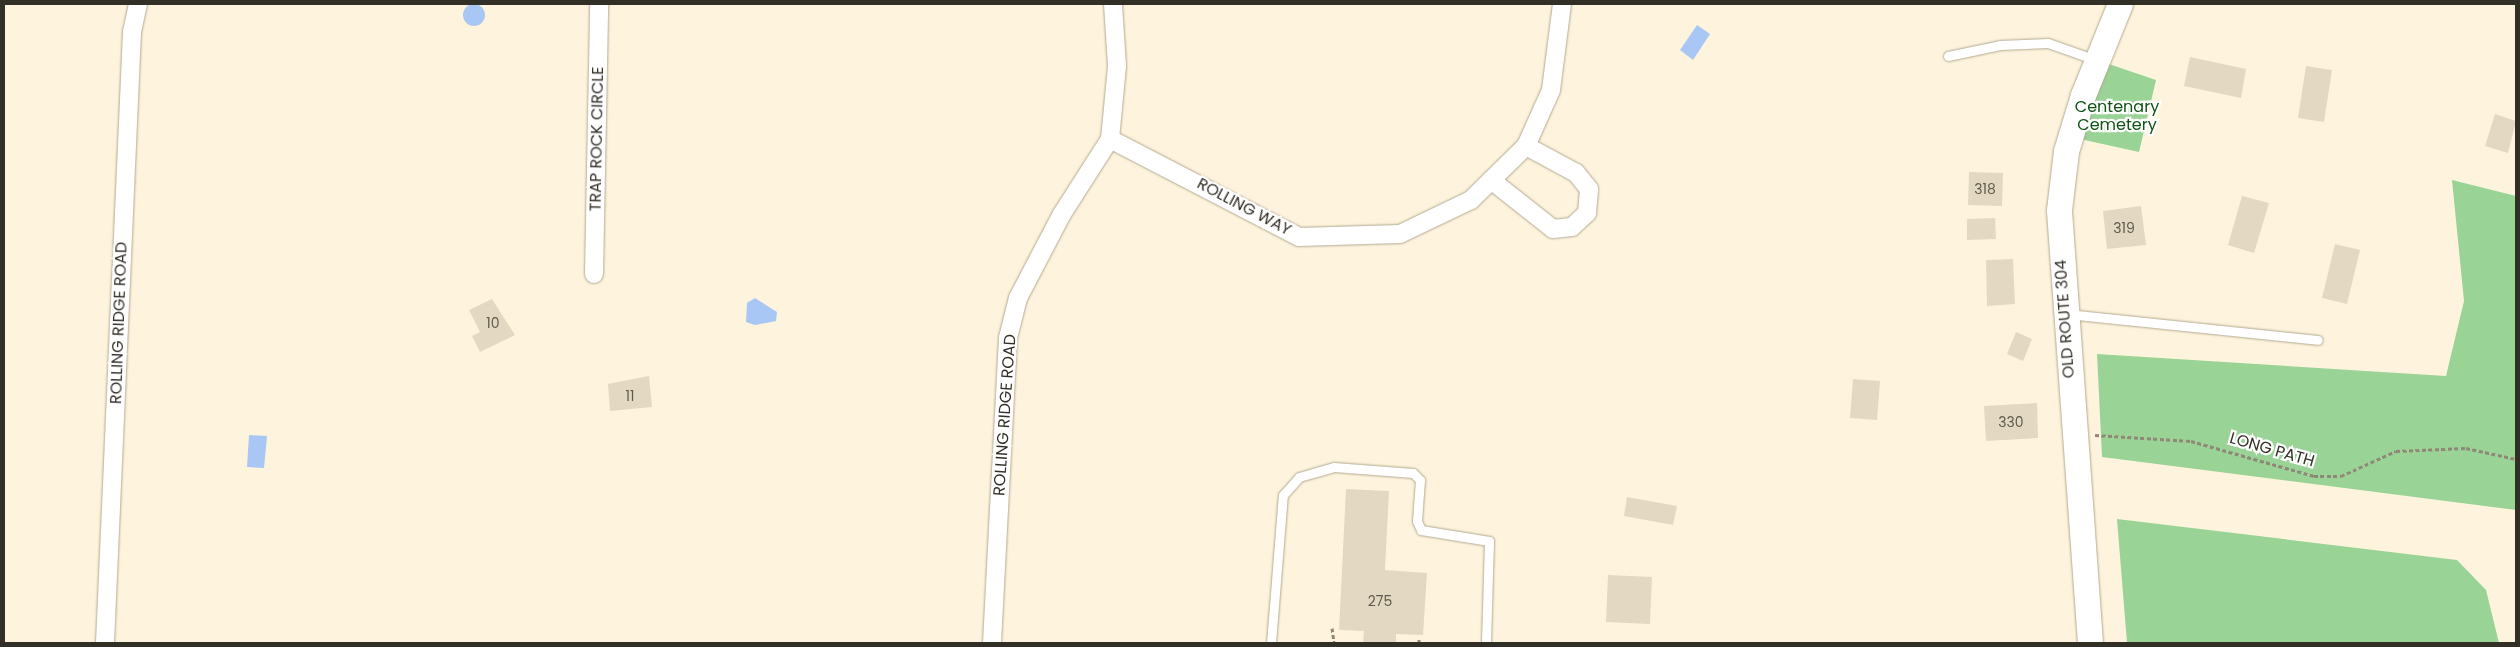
<!DOCTYPE html>
<html>
<head>
<meta charset="utf-8">
<style>
  body { margin:0 }
  #map { position:relative; width:2520px; height:647px; overflow:hidden; background:#fef4dd; font-family:Poppins,sans-serif }
  div>[style] { position:absolute }
  .green>* { inset:0; background:#99d395 }
  .water>* { inset:0; background:#a9c7f4 }
  .round { border-radius:50% }
  .building>* { inset:0; background:#e3d9c2 }
  .path>* { height:3px; margin-top:-1.5px; transform-origin:0; background:repeating-linear-gradient(90deg,#8f8879 0 4px,transparent 0 6.5px) }
  .roads { filter:drop-shadow(0 0 1px #b2a992) drop-shadow(0 0 1px #b2a992) }
  .lane>* { height:9px; margin:-4.5px; padding:0 4.5px; transform-origin:4.5px; border-radius:4.5px; background:#fff }
  .street>* { height:18px; margin:-9px; padding:0 9px; transform-origin:9px; border-radius:9px; background:#fff }
  .secondary>* { height:25px; margin:-12.5px; padding:0 12.5px; transform-origin:12.5px; border-radius:12.5px; background:#fff }
  span { translate:-50% -50%; white-space:nowrap; text-align:center; line-height:1.15; -webkit-text-stroke:4.5px #fff; paint-order:stroke }
  .number-label { font-size:14px; color:#5e5a4d }
  .number-label span { -webkit-text-stroke-width:0 }
  .park-label { font-size:16px; color:#0f5412 }
  .street-label { font-size:16px; color:#322f26 }
  .frame { position:absolute; inset:0; border:5px solid #322f26; pointer-events:none }
</style>
</head>
<body>
<div id="map">
  <div class="green">
    <i style="clip-path:polygon(2103px 62px,2156px 80px,2139px 152px,2080px 139px)"></i>
    <i style="clip-path:polygon(2452px 180px,2516px 196px,2516px 510px,2102px 457px,2097px 354px,2446px 376px,2464px 301px)"></i>
    <i style="clip-path:polygon(2117px 519px,2457px 560px,2486px 590px,2499px 643px,2127px 643px)"></i>
  </div>
  <div class="water">
    <i class="round" style="left:463px;top:4px;width:22px;height:22px"></i>
    <i style="clip-path:polygon(1697px 25px,1710px 34px,1693px 60px,1680px 50px)"></i>
    <i style="clip-path:polygon(755px 298px,777px 312px,776px 321px,755px 325px,746px 322px,747px 303px)"></i>
    <i style="clip-path:polygon(249px 435px,267px 436px,264px 468px,247px 467px)"></i>
  </div>
  <div class="building">
    <i style="clip-path:polygon(2190px 57px,2246px 69px,2241px 98px,2184px 86px)"></i>
    <i style="clip-path:polygon(2306px 66px,2332px 70px,2324px 122px,2298px 118px)"></i>
    <i style="clip-path:polygon(2495px 114px,2516px 121px,2508px 153px,2485px 146px)"></i>
    <i style="clip-path:polygon(1969px 172px,2003px 173px,2002px 206px,1968px 205px)"></i>
    <i style="clip-path:polygon(2242px 196px,2269px 203px,2254px 253px,2228px 245px)"></i>
    <i style="clip-path:polygon(2141px 206px,2146px 245px,2107px 249px,2103px 211px)"></i>
    <i style="clip-path:polygon(1995px 218px,1996px 239px,1967px 240px,1967px 219px)"></i>
    <i style="clip-path:polygon(2335px 244px,2360px 250px,2347px 304px,2322px 298px)"></i>
    <i style="clip-path:polygon(2013px 259px,2015px 304px,1987px 306px,1986px 260px)"></i>
    <i style="clip-path:polygon(492px 299px,515px 335px,480px 352px,472px 336px,480px 332px,469px 310px)"></i>
    <i style="clip-path:polygon(2016px 332px,2032px 339px,2023px 361px,2007px 354px)"></i>
    <i style="clip-path:polygon(649px 376px,652px 407px,610px 411px,608px 384px)"></i>
    <i style="clip-path:polygon(1853px 379px,1880px 381px,1877px 420px,1850px 418px)"></i>
    <i style="clip-path:polygon(2037px 403px,2038px 438px,1986px 441px,1984px 406px)"></i>
    <i style="clip-path:polygon(1346px 489px,1389px 491px,1385px 570px,1427px 573px,1423px 635px,1396px 634px,1396px 643px,1363px 643px,1364px 631px,1339px 630px)"></i>
    <i style="clip-path:polygon(1627px 497px,1677px 506px,1673px 525px,1624px 516px)"></i>
    <i style="clip-path:polygon(1608px 575px,1652px 577px,1650px 624px,1606px 622px)"></i>
  </div>
  <div class="path">
    <i style="left:2095px;top:435px;width:96px;rotate:3.6deg"></i>
    <i style="left:2191px;top:441px;width:128px;rotate:15.9deg"></i>
    <i style="left:2314px;top:476px;width:27px"></i>
    <i style="left:2341px;top:476px;width:60px;rotate:-24.4deg"></i>
    <i style="left:2396px;top:451px;width:70px;rotate:-2.5deg"></i>
    <i style="left:2466px;top:448px;width:51px;rotate:12.4deg"></i>
    <i style="left:1332px;top:628px;width:15px;rotate:82deg"></i>
    <i style="left:1419px;top:643px;width:5px;rotate:-90deg"></i>
  </div>
  <div class="roads">
    <div class="lane">
      <i style="left:1948px;top:56px;width:53px;rotate:-11.9deg"></i>
      <i style="left:2000px;top:45px;width:48px;rotate:-2.4deg"></i>
      <i style="left:2048px;top:43px;width:51px;rotate:19.5deg"></i>
      <i style="left:2067px;top:314px;width:252px;rotate:5.9deg"></i>
      <i style="left:1271px;top:643px;width:148px;rotate:-85.4deg"></i>
      <i style="left:1283px;top:495px;width:24px;rotate:-48deg"></i>
      <i style="left:1299px;top:477px;width:36px;rotate:-16deg"></i>
      <i style="left:1334px;top:467px;width:79px;rotate:4.3deg"></i>
      <i style="left:1413px;top:473px;width:10px;rotate:45deg"></i>
      <i style="left:1420px;top:480px;width:41px;rotate:94.2deg"></i>
      <i style="left:1417px;top:521px;width:10px;rotate:66deg"></i>
      <i style="left:1421px;top:530px;width:69px;rotate:9.2deg"></i>
      <i style="left:1489px;top:541px;width:102px;rotate:91.7deg"></i>
    </div>
    <div class="street">
      <i style="left:1110px;top:139px;width:213px;rotate:27.4deg"></i>
      <i style="left:1299px;top:237px;width:101px;rotate:-1.7deg"></i>
      <i style="left:1400px;top:234px;width:79px;rotate:-25.6deg"></i>
      <i style="left:1471px;top:200px;width:77px;rotate:-44.5deg"></i>
      <i style="left:1526px;top:146px;width:61px;rotate:-65.9deg"></i>
      <i style="left:1551px;top:90px;width:87px;rotate:-82.7deg"></i>
      <i style="left:1491px;top:180px;width:79px;rotate:38.3deg"></i>
      <i style="left:1553px;top:229px;width:19px;rotate:-6deg"></i>
      <i style="left:1572px;top:227px;width:21px;rotate:-43deg"></i>
      <i style="left:1587px;top:213px;width:24px;rotate:-85deg"></i>
      <i style="left:1589px;top:189px;width:21px;rotate:-129deg"></i>
      <i style="left:1576px;top:173px;width:57px;rotate:-151.6deg"></i>
      <i style="left:594px;top:274px;width:270px;rotate:-88.9deg"></i>
      <i style="left:105px;top:643px;width:612px;rotate:-87.47deg"></i>
      <i style="left:132px;top:32px;width:29px;rotate:-78deg"></i>
      <i style="left:992px;top:643px;width:305px;rotate:-87deg"></i>
      <i style="left:1008px;top:338px;width:41px;rotate:-76deg"></i>
      <i style="left:1018px;top:298px;width:95px;rotate:-62.4deg"></i>
      <i style="left:1062px;top:214px;width:89px;rotate:-57.4deg"></i>
      <i style="left:1110px;top:139px;width:73px;rotate:-84.5deg"></i>
      <i style="left:1117px;top:66px;width:62px;rotate:-93.7deg"></i>
    </div>
    <div class="secondary">
      <i style="left:2090px;top:643px;width:434px;rotate:-94.1deg"></i>
      <i style="left:2059px;top:210px;width:59px;rotate:-83.2deg"></i>
      <i style="left:2066px;top:151px;width:59px;rotate:-73.1deg"></i>
      <i style="left:2083px;top:95px;width:98px;rotate:-67.9deg"></i>
    </div>
  </div>
  <div class="number-label">
    <span style="left:1985px;top:189px">318</span>
    <span style="left:2124px;top:228px">319</span>
    <span style="left:493px;top:323px">10</span>
    <span style="left:630px;top:396px">11</span>
    <span style="left:2011px;top:422px">330</span>
    <span style="left:1380px;top:601px">275</span>
  </div>
  <div class="park-label">
    <span style="left:2117px;top:116px">Centenary<br>Cemetery</span>
  </div>
  <div class="street-label">
    <span style="left:597px;top:139px;rotate:-89deg">TRAP ROCK CIRCLE</span>
    <span style="left:1244px;top:207px;rotate:28deg">ROLLING WAY</span>
    <span style="left:2065px;top:319px;rotate:-94deg">OLD ROUTE 304</span>
    <span style="left:119px;top:323px;rotate:-88deg">ROLLING RIDGE ROAD</span>
    <span style="left:1005px;top:415px;rotate:-86deg">ROLLING RIDGE ROAD</span>
    <span style="left:2272px;top:450px;rotate:16deg">LONG PATH</span>
  </div>
  <div class="frame"></div>
</div>
</body>
</html>
